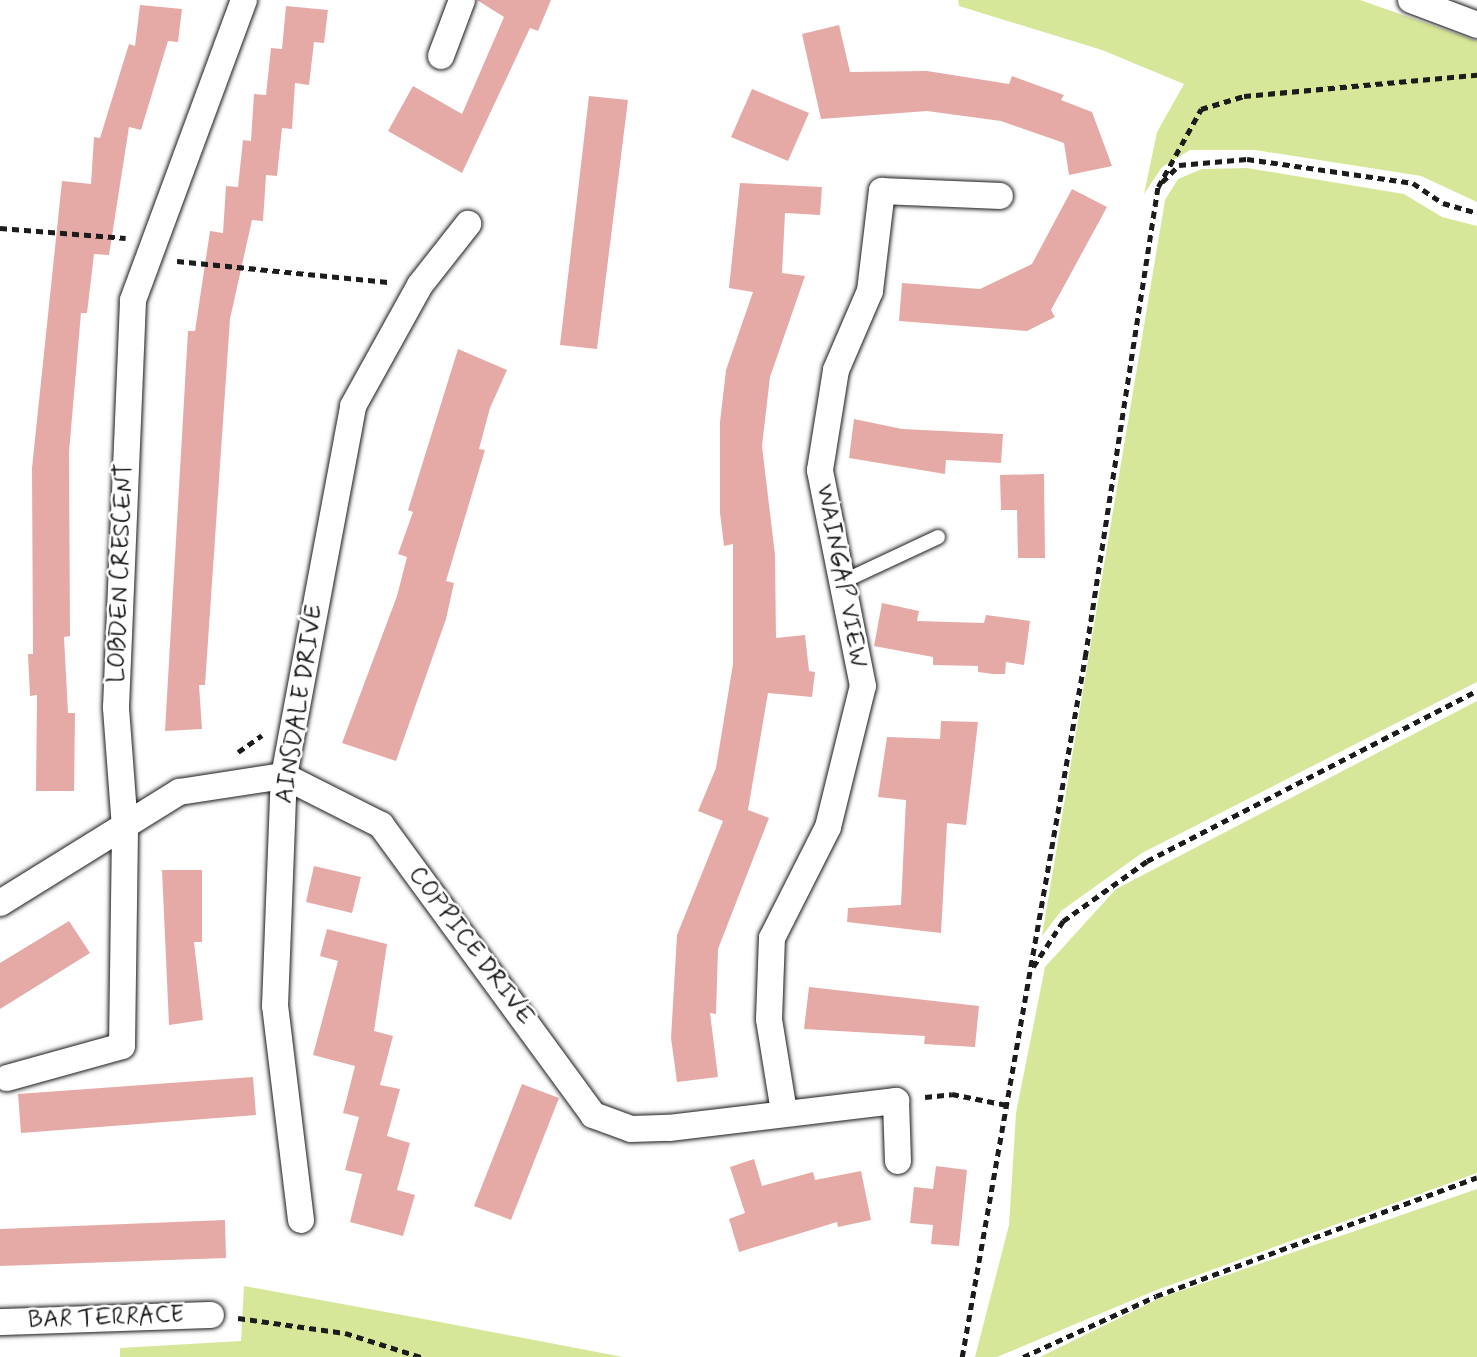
<!DOCTYPE html>
<html>
<head>
<meta charset="utf-8">
<style>
  body { margin:0 }
  #map { position:relative; width:1477px; height:1357px; overflow:hidden; background:#fff; font-family:Mynerve,sans-serif }
  div>[style] { position:absolute }
  .green>* { inset:0; background:#d7e79a }
  .building>* { inset:0; background:#e5aaa6 }
  .path>* { height:4.5px; margin-top:-2.25px; transform-origin:0; background:repeating-linear-gradient(90deg,#1c1c1c 0 7px,transparent 0 12px) }
  .roads { filter:drop-shadow(0 0 2px #1c1c1c) drop-shadow(0 0 2px #1c1c1c) }
  .service>* { height:14px; margin:-7px; padding:0 7px; transform-origin:7px; border-radius:7px; background:#fff }
  .minor>* { height:26px; margin:-13px; padding:0 13px; transform-origin:13px; border-radius:13px; background:#fff }
  span { translate:-50% -50%; white-space:nowrap; text-align:center; line-height:1.15; -webkit-text-stroke:5px #fff; paint-order:stroke }
  .street-label { font-size:24px; color:#1c1c1c }
</style>
</head>
<body>
<div id="map">
  <div class="green">
    <i style="clip-path:polygon(958px 0,1360px 0,1477px 41px,1477px 202px,1421px 176px,1255px 150px,1190px 150px,1162px 167px,1144px 194px,1157px 132px,1184px 84px,1102px 50px,959px 6px)"></i>
    <i style="clip-path:polygon(1247px 168px,1404px 194px,1442px 217px,1477px 226px,1477px 682px,1142px 853px,1061px 911px,1042px 936px,1165px 200px,1178px 179px,1202px 169px)"></i>
    <i style="clip-path:polygon(1477px 701px,1477px 1173px,1154px 1291px,997px 1357px,975px 1357px,1009px 1225px,1016px 1113px,1045px 967px,1116px 889px)"></i>
    <i style="clip-path:polygon(1477px 1189px,1477px 1357px,1040px 1357px,1160px 1298px)"></i>
    <i style="clip-path:polygon(244px 1286px,440px 1322px,623px 1357px,120px 1357px,120px 1348px,241px 1341px)"></i>
  </div>
  <div class="building">
    <i style="clip-path:polygon(477px 0,551px 0,538px 31px,530px 28px,462px 173px,388px 131px,413px 86px,462px 114px,504px 17px)"></i>
    <i style="clip-path:polygon(140px 5px,182px 9px,178px 42px,168px 41px,141px 130px,129px 127px,109px 255px,94px 254px,87px 313px,81px 313px,69px 452px,70px 636px,64px 637px,68px 713px,75px 713px,74px 791px,36px 791px,37px 695px,30px 696px,28px 654px,33px 654px,32px 468px,62px 181px,91px 184px,94px 137px,100px 138px,129px 44px,135px 46px)"></i>
    <i style="clip-path:polygon(286px 6px,328px 10px,324px 43px,314px 42px,309px 85px,295px 83px,292px 129px,282px 128px,277px 176px,266px 175px,263px 221px,252px 220px,230px 319px,205px 685px,199px 685px,202px 729px,165px 731px,188px 331px,195px 331px,210px 231px,223px 233px,226px 186px,238px 187px,243px 140px,251px 141px,254px 94px,266px 95px,271px 48px,282px 49px)"></i>
    <i style="clip-path:polygon(839px 25px,850px 72px,927px 71px,1009px 84px,1012px 76px,1064px 95px,1061px 100px,1092px 112px,1112px 166px,1069px 175px,1064px 143px,1001px 121px,927px 111px,821px 119px,802px 34px)"></i>
    <i style="clip-path:polygon(752px 89px,809px 113px,788px 161px,731px 137px)"></i>
    <i style="clip-path:polygon(589px 96px,628px 100px,597px 349px,560px 345px)"></i>
    <i style="clip-path:polygon(740px 183px,822px 187px,820px 215px,785px 213px,782px 273px,805px 276px,770px 377px,762px 446px,775px 555px,776px 638px,805px 635px,809px 671px,815px 672px,812px 697px,768px 693px,748px 810px,769px 818px,718px 949px,716px 1014px,710px 1013px,718px 1077px,677px 1082px,671px 1038px,677px 935px,723px 821px,698px 811px,716px 768px,733px 664px,733px 544px,724px 546px,720px 513px,720px 422px,726px 370px,753px 292px,729px 288px)"></i>
    <i style="clip-path:polygon(1072px 189px,1107px 207px,1051px 310px,1055px 317px,1027px 331px,899px 321px,902px 283px,980px 289px,1032px 264px)"></i>
    <i style="clip-path:polygon(458px 349px,507px 370px,490px 408px,479px 449px,485px 450px,446px 581px,454px 583px,446px 619px,396px 761px,342px 743px,397px 596px,407px 557px,398px 554px,413px 512px,408px 510px)"></i>
    <i style="clip-path:polygon(854px 419px,902px 429px,1003px 434px,1001px 463px,946px 460px,945px 474px,849px 458px)"></i>
    <i style="clip-path:polygon(1044px 474px,1045px 558px,1018px 558px,1017px 510px,1001px 510px,1000px 475px)"></i>
    <i style="clip-path:polygon(882px 603px,919px 611px,917px 621px,984px 623px,986px 615px,1030px 621px,1024px 665px,1006px 662px,1005px 674px,993px 674px,978px 672px,978px 666px,933px 665px,933px 657px,874px 646px)"></i>
    <i style="clip-path:polygon(941px 721px,978px 722px,966px 825px,947px 823px,941px 933px,847px 922px,848px 908px,901px 905px,906px 800px,878px 797px,887px 737px,940px 739px)"></i>
    <i style="clip-path:polygon(314px 866px,361px 877px,352px 913px,306px 902px)"></i>
    <i style="clip-path:polygon(162px 870px,202px 870px,202px 942px,194px 942px,203px 1020px,169px 1025px)"></i>
    <i style="clip-path:polygon(69px 921px,90px 953px,0 1009px,0 963px)"></i>
    <i style="clip-path:polygon(327px 929px,387px 944px,374px 1031px,393px 1036px,380px 1085px,400px 1089px,387px 1136px,410px 1143px,397px 1190px,415px 1195px,403px 1236px,350px 1222px,362px 1174px,345px 1170px,359px 1117px,343px 1113px,355px 1066px,313px 1055px,338px 961px,320px 956px)"></i>
    <i style="clip-path:polygon(809px 987px,979px 1006px,975px 1047px,924px 1044px,925px 1036px,804px 1029px)"></i>
    <i style="clip-path:polygon(253px 1077px,256px 1115px,21px 1133px,18px 1094px)"></i>
    <i style="clip-path:polygon(522px 1084px,559px 1098px,511px 1220px,474px 1206px)"></i>
    <i style="clip-path:polygon(754px 1159px,762px 1186px,813px 1172px,815px 1180px,861px 1171px,871px 1220px,838px 1227px,837px 1222px,739px 1252px,729px 1219px,745px 1213px,730px 1167px)"></i>
    <i style="clip-path:polygon(936px 1166px,967px 1170px,959px 1246px,931px 1244px,933px 1225px,910px 1223px,914px 1187px,933px 1189px)"></i>
    <i style="clip-path:polygon(225px 1220px,226px 1258px,0 1266px,0 1229px)"></i>
  </div>
  <div class="path">
    <i style="left:1162px;top:182px;width:24px;rotate:-45deg"></i>
    <i style="left:1179px;top:165px;width:68px;rotate:-5deg"></i>
    <i style="left:1247px;top:159px;width:168px;rotate:8.2deg"></i>
    <i style="left:1413px;top:183px;width:36px;rotate:34deg"></i>
    <i style="left:1443px;top:203px;width:35px;rotate:16deg"></i>
    <i style="left:0;top:228px;width:126px;rotate:4.5deg"></i>
    <i style="left:177px;top:261px;width:212px;rotate:5.7deg"></i>
    <i style="left:238px;top:752px;width:29px;rotate:-35deg"></i>
    <i style="left:1033px;top:967px;width:55px;rotate:-56.9deg"></i>
    <i style="left:1063px;top:921px;width:103px;rotate:-35.5deg"></i>
    <i style="left:1147px;top:861px;width:371px;rotate:-27.3deg"></i>
    <i style="left:925px;top:1097px;width:27px;rotate:-6deg"></i>
    <i style="left:952px;top:1094px;width:56px;rotate:11.3deg"></i>
    <i style="left:238px;top:1318px;width:108px;rotate:8deg"></i>
    <i style="left:345px;top:1333px;width:80px;rotate:17.5deg"></i>
    <i style="left:962px;top:1357px;width:711px;rotate:-80.03deg"></i>
    <i style="left:1085px;top:657px;width:476px;rotate:-81.2deg"></i>
    <i style="left:1158px;top:187px;width:89px;rotate:-61.1deg"></i>
    <i style="left:1201px;top:109px;width:45px;rotate:-16.8deg"></i>
    <i style="left:1244px;top:96px;width:234px;rotate:-5.2deg"></i>
    <i style="left:1023px;top:1357px;width:146px;rotate:-24.6deg"></i>
    <i style="left:1156px;top:1296px;width:342px;rotate:-20.3deg"></i>
  </div>
  <div class="roads">
    <div class="service">
      <i style="left:842px;top:582px;width:106px;rotate:-25.1deg"></i>
    </div>
    <div class="minor">
      <i style="left:1411px;top:0;width:71px;rotate:20.7deg"></i>
      <i style="left:441px;top:56px;width:60px;rotate:-69.4deg"></i>
      <i style="left:0;top:903px;width:211px;rotate:-31.8deg"></i>
      <i style="left:179px;top:792px;width:106px;rotate:-8.7deg"></i>
      <i style="left:284px;top:776px;width:109px;rotate:26.8deg"></i>
      <i style="left:381px;top:825px;width:359px;rotate:53.8deg"></i>
      <i style="left:593px;top:1115px;width:40px;rotate:20.2deg"></i>
      <i style="left:631px;top:1129px;width:38px;rotate:-2deg"></i>
      <i style="left:669px;top:1128px;width:229px;rotate:-6.8deg"></i>
      <i style="left:896px;top:1101px;width:60px;rotate:88.1deg"></i>
      <i style="left:7px;top:1078px;width:119px;rotate:-15.5deg"></i>
      <i style="left:122px;top:1046px;width:218px;rotate:-89.2deg"></i>
      <i style="left:125px;top:828px;width:121px;rotate:-94.3deg"></i>
      <i style="left:116px;top:707px;width:407px;rotate:-87.6deg"></i>
      <i style="left:133px;top:300px;width:320px;rotate:-69.7deg"></i>
      <i style="left:784px;top:1112px;width:94px;rotate:-99.2deg"></i>
      <i style="left:769px;top:1019px;width:81px;rotate:-87.9deg"></i>
      <i style="left:772px;top:938px;width:124px;rotate:-63.2deg"></i>
      <i style="left:828px;top:827px;width:145px;rotate:-76.1deg"></i>
      <i style="left:863px;top:686px;width:220px;rotate:-101.3deg"></i>
      <i style="left:820px;top:470px;width:101px;rotate:-80.9deg"></i>
      <i style="left:836px;top:370px;width:86px;rotate:-66.7deg"></i>
      <i style="left:870px;top:291px;width:101px;rotate:-83.2deg"></i>
      <i style="left:882px;top:191px;width:118px;rotate:2.4deg"></i>
      <i style="left:301px;top:1220px;width:216px;rotate:-96.9deg"></i>
      <i style="left:275px;top:1006px;width:230px;rotate:-87.8deg"></i>
      <i style="left:284px;top:776px;width:376px;rotate:-79.4deg"></i>
      <i style="left:353px;top:406px;width:138px;rotate:-61deg"></i>
      <i style="left:420px;top:285px;width:78px;rotate:-51.8deg"></i>
      <i style="left:0;top:1322px;width:211px;rotate:-1.9deg"></i>
    </div>
  </div>
  <div class="street-label">
    <span style="left:121px;top:573px;rotate:-88deg">LOBDEN CRESCENT</span>
    <span style="left:841px;top:576px;rotate:79deg">WAINGAP VIEW</span>
    <span style="left:300px;top:704px;rotate:-81deg">AINSDALE DRIVE</span>
    <span style="left:471px;top:946px;rotate:53deg">COPPICE DRIVE</span>
    <span style="left:106px;top:1318px;rotate:-2deg">BAR TERRACE</span>
  </div>
</div>
</body>
</html>
